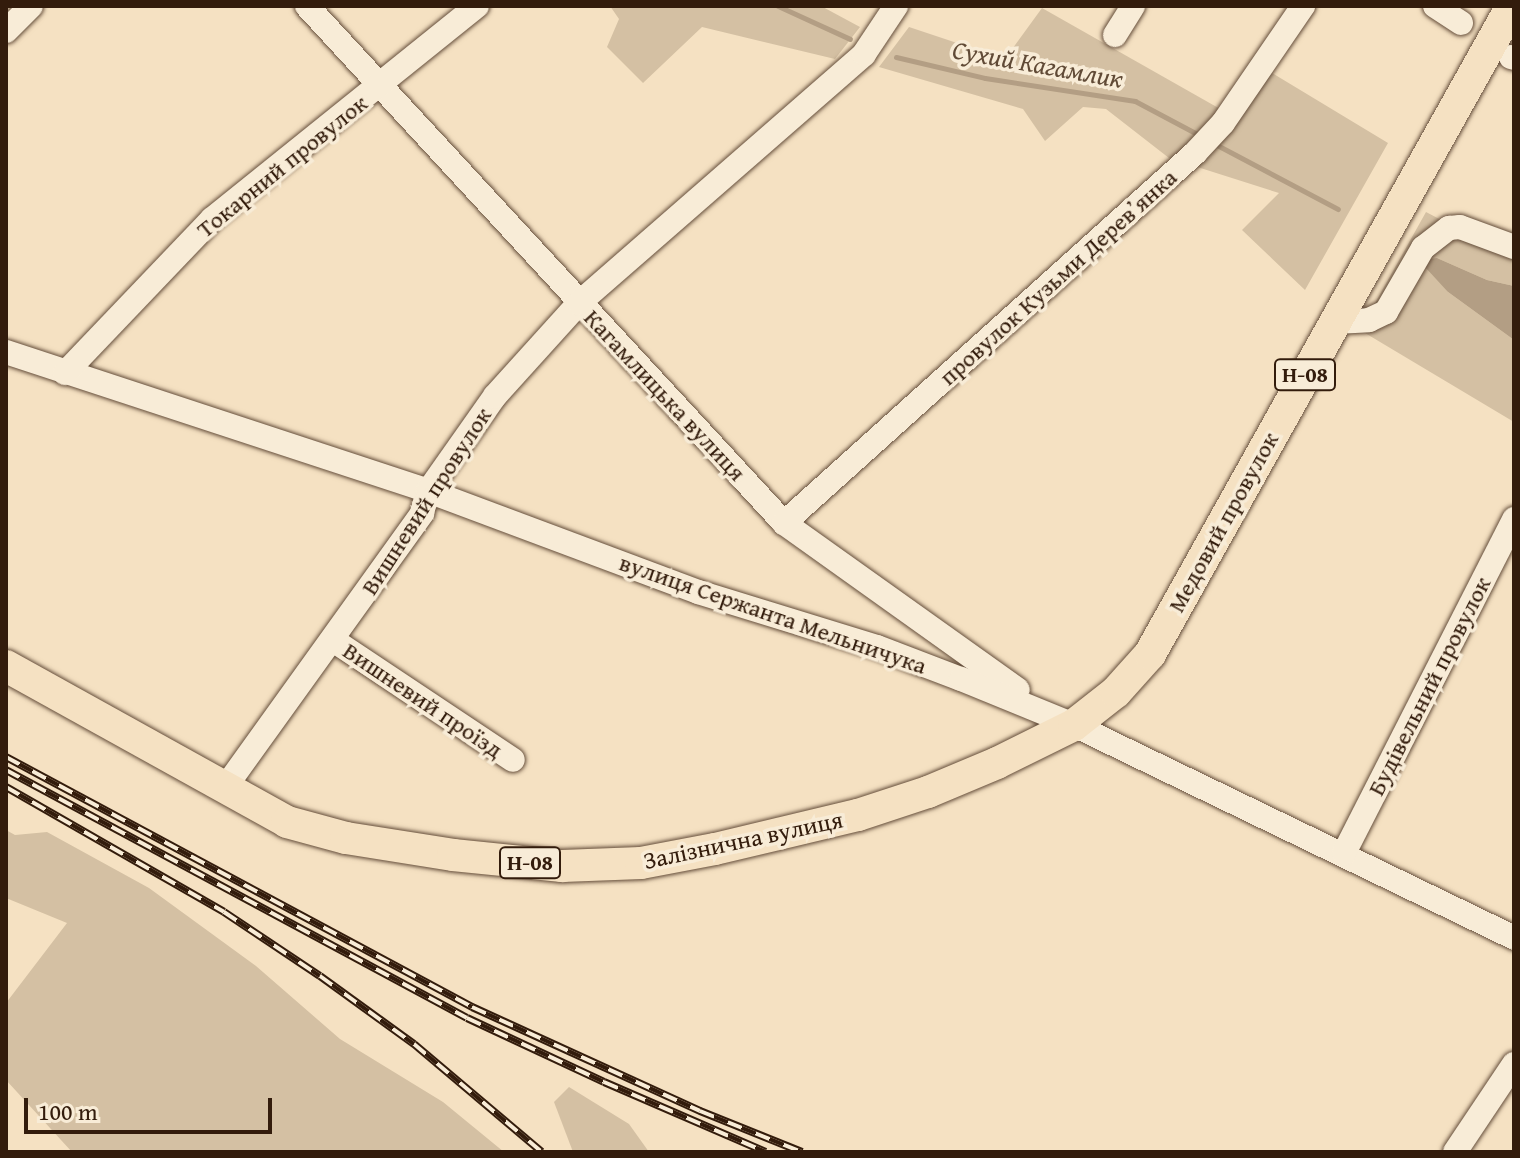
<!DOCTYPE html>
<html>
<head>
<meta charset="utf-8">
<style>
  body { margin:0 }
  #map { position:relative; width:1520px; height:1158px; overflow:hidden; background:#f5e1c2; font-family:"Gentium Book Plus",serif }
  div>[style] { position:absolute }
  .green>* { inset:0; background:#d4c0a3 }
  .water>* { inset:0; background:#b39e84 }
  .stream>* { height:5px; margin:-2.5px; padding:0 2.5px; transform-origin:2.5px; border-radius:2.5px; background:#b39e84 }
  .roads { filter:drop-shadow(0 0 2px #644d3a) drop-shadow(0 0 2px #644d3a) }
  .minor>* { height:24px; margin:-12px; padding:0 12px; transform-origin:12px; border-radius:12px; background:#f8ecd7 }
  .major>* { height:32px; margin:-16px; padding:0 16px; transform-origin:16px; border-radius:16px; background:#f5e1c2 }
  .rail>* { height:8px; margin-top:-4px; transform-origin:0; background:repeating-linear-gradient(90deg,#f8ecd7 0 15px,#331c0c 0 30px); box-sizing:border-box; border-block:2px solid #331c0c }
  span { translate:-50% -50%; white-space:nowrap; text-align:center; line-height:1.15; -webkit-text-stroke:7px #f8ecd7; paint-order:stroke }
  .shield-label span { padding:2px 6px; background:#f8ecd7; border:2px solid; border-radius:6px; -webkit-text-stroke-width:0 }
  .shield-label { font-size:22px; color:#331c0c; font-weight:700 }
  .street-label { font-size:24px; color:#331c0c }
  .water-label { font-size:26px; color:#604a36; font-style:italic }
  .frame { position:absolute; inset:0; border:8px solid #331c0c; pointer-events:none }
  .scale { position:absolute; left:24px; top:1098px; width:248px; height:36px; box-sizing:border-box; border:4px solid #331c0c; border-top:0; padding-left:10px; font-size:24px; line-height:28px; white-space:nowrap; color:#331c0c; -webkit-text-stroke:6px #f8ecd7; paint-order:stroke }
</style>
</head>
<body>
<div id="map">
  <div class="green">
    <i style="clip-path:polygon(610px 6px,821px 6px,860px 27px,835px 59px,702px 27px,643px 83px,607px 47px,619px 19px)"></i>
    <i style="clip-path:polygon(1042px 8px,1222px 110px,1254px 62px,1388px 143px,1305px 290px,1242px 230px,1279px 193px,1169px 158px,1106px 109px,1083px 107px,1045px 141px,1023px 109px,879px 67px,909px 27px,1005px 59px)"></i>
    <i style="clip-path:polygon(1426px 212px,1514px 258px,1514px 286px,1487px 280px,1437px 258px,1448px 292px,1514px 340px,1514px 422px,1360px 330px)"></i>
    <i style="clip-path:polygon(6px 830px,15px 835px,47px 832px,149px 888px,256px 966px,340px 1039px,443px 1102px,504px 1152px,72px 1152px,6px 1080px,6px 1003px,67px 923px,6px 898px)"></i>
    <i style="clip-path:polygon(569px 1087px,629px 1124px,649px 1152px,573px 1152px,554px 1102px)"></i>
  </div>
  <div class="water">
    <i style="clip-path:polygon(1437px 258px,1487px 280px,1514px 286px,1514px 340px,1448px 292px,1425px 267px,1423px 260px)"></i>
  </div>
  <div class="stream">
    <i style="left:778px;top:6px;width:79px;rotate:24.6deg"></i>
    <i style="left:896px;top:57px;width:91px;rotate:13.3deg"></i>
    <i style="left:985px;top:78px;width:152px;rotate:8.7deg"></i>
    <i style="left:1135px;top:101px;width:72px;rotate:28deg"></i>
    <i style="left:1215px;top:144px;width:139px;rotate:27.9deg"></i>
  </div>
  <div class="roads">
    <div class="minor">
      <i style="left:307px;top:6px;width:703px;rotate:47.3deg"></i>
      <i style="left:784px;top:523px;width:287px;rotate:35.5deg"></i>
      <i style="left:1435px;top:6px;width:31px;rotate:33deg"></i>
      <i style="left:6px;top:31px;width:35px;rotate:-45deg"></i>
      <i style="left:1115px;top:35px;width:34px;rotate:-58deg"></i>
      <i style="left:1511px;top:57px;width:3px;rotate:18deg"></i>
      <i style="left:1335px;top:322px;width:34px;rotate:-3deg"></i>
      <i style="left:1369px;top:320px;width:19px;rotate:-25deg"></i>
      <i style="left:1386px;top:312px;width:74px;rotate:-60deg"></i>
      <i style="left:1423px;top:248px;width:33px;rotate:-38deg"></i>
      <i style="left:1449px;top:228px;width:11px;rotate:-5deg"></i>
      <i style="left:1460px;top:227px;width:58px;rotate:20.3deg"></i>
      <i style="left:6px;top:352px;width:444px;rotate:18.2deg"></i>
      <i style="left:428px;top:491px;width:288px;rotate:20.5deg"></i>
      <i style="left:698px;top:592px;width:187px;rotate:17.1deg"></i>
      <i style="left:877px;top:647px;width:90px;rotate:20.9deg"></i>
      <i style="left:961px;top:679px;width:122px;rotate:22.2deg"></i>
      <i style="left:1074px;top:725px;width:489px;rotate:25.8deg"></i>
      <i style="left:65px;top:373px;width:213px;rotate:-46.3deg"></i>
      <i style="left:212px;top:219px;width:340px;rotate:-38.8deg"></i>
      <i style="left:784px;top:523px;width:553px;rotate:-41.99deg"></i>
      <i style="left:1195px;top:153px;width:41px;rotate:-47deg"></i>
      <i style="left:1223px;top:123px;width:142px;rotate:-55.6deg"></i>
      <i style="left:333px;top:640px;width:216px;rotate:33.7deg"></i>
      <i style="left:224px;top:789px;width:340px;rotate:-54.3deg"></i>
      <i style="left:422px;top:513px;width:23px;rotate:-75deg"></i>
      <i style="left:428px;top:491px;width:116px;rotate:-54.8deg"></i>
      <i style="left:495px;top:396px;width:125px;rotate:-47.9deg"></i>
      <i style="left:579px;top:303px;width:378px;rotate:-41.1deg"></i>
      <i style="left:864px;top:54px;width:58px;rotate:-56.3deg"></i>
      <i style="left:1344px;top:853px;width:375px;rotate:-63deg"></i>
      <i style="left:1455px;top:1152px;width:106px;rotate:-56.2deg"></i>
    </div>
    <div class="major">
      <i style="left:6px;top:666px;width:321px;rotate:29deg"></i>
      <i style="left:287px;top:822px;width:61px;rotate:15.2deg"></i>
      <i style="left:346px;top:838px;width:108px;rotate:9deg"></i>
      <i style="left:453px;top:855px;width:110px;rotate:5.8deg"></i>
      <i style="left:562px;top:866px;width:79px;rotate:-2.2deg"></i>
      <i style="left:641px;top:863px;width:75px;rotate:-10.7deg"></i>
      <i style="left:715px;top:849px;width:147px;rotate:-13.4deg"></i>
      <i style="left:858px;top:815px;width:74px;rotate:-18.2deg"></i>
      <i style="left:928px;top:792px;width:75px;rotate:-22.8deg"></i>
      <i style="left:997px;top:763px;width:86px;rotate:-26.3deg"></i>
      <i style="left:1074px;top:725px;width:53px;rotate:-38.2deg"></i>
      <i style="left:1116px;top:692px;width:51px;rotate:-48.2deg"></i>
      <i style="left:1150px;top:654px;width:742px;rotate:-60.81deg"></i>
    </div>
  </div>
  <div class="rail">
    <i style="left:6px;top:757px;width:529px;rotate:28.21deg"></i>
    <i style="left:472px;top:1007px;width:251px;rotate:24.5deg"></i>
    <i style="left:700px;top:1111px;width:110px;rotate:21.9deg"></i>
    <i style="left:6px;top:770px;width:523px;rotate:28.28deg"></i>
    <i style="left:467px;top:1018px;width:151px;rotate:25deg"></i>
    <i style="left:604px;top:1082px;width:176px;rotate:23.4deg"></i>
    <i style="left:6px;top:787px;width:251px;rotate:29.8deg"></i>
    <i style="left:224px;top:912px;width:115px;rotate:33.7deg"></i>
    <i style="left:320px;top:976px;width:116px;rotate:35.9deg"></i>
    <i style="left:414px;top:1044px;width:167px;rotate:40.2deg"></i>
  </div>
  <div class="shield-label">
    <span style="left:1305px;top:375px">Н-08</span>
    <span style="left:530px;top:863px">Н-08</span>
  </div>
  <div class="street-label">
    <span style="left:282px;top:166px;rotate:-39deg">Токарний провулок</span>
    <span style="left:1058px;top:277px;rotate:-42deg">провулок Кузьми Деревʼянка</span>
    <span style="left:665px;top:395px;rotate:47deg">Кагамлицька вулиця</span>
    <span style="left:426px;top:501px;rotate:-57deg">Вишневий провулок</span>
    <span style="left:1223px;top:522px;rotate:-61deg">Медовий провулок</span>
    <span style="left:773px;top:614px;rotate:19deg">вулиця Сержанта Мельничука</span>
    <span style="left:1429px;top:686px;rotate:-63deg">Будівельний провулок</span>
    <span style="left:423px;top:700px;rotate:34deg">Вишневий проїзд</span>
    <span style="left:743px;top:840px;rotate:-12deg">Залізнична вулиця</span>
  </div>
  <div class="water-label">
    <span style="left:1038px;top:64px;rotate:10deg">Сухий Кагамлик</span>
  </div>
  <div class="frame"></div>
  <div class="scale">100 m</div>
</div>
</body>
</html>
